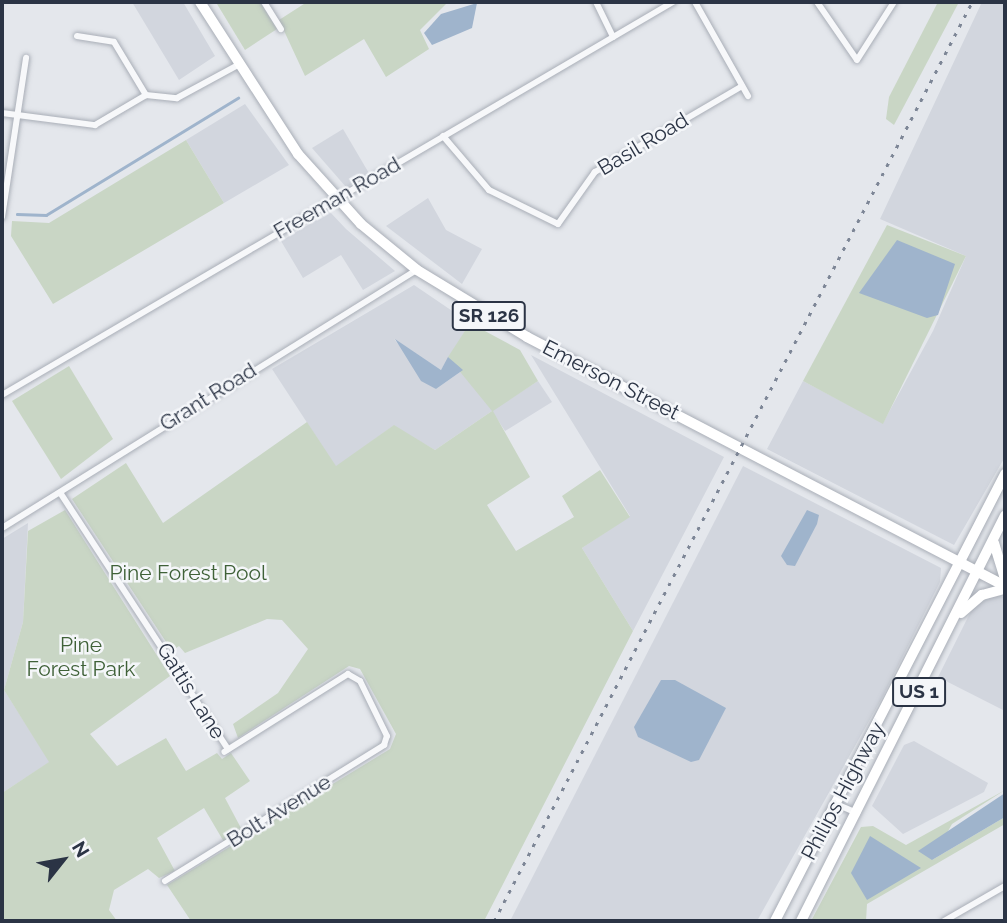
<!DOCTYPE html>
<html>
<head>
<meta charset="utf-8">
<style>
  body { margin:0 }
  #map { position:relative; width:1007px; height:923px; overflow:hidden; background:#e4e7ec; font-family:Raleway,sans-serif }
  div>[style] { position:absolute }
  .built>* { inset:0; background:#d2d6de }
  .green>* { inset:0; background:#c9d6c5 }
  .water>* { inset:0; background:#9fb4cc }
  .stream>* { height:2.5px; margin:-1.25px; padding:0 1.25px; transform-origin:1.25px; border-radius:1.25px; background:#9fb4cc }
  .roads { filter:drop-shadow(0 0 2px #a9aeb7) drop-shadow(0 0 2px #a9aeb7) }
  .street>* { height:6px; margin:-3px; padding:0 3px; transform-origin:3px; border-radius:3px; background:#f7f8fa }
  .primary>* { height:10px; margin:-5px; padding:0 5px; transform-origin:5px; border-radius:5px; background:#fff }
  .rail>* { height:2.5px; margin-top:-1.25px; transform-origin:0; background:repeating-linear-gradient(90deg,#7d8696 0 3.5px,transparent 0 10.5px) }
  span { translate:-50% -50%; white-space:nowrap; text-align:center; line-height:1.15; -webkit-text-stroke:5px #f4f6f9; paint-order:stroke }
  .shield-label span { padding:2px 5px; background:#f4f6f9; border:2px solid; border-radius:5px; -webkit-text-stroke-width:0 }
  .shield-label { font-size:19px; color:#2b3445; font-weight:700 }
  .street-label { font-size:21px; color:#2b3445 }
  .park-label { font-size:21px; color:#3f6138 }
  .frame { position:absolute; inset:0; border:4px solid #2b3445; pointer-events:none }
  .north { position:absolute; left:28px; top:825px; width:70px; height:70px; -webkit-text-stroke:5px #f4f6f9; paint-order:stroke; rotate:59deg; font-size:19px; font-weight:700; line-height:28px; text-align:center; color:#2b3445 }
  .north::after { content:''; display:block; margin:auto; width:24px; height:32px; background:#2b3445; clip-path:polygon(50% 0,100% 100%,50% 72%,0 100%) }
</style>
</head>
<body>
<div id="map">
  <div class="built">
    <i style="clip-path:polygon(132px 2px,183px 2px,215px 56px,179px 80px)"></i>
    <i style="clip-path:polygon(982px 2px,1005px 2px,1005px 457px,954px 545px,767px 449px,803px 381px,883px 423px,933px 331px,966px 256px,880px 219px)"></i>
    <i style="clip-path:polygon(245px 104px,289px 165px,224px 203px,186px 140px)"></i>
    <i style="clip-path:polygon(343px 129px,370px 175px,346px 187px,312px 148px)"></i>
    <i style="clip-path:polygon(428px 198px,446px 230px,482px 249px,462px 284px,386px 226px)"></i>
    <i style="clip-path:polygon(330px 212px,346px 229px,395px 271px,363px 290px,341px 255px,303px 278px,281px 241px)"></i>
    <i style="clip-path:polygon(414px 285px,470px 323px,441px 370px,394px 339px,436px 389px,463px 370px,493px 410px,538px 381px,552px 402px,505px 431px,492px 411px,435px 450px,393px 426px,336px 467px,272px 369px)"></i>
    <i style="clip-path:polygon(531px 355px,724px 457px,633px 631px,582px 548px,630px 516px)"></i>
    <i style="clip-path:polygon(743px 466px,941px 568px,940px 582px,883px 696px,757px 921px,510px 921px)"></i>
    <i style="clip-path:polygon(28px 523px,23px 622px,4px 690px,50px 762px,2px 793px,2px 539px)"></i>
    <i style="clip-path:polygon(996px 594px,1005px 598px,1005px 711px,938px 677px,973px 607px)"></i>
    <i style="clip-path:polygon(914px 741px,988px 783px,984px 792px,903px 834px,872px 806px,904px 745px)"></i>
  </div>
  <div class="green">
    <i style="clip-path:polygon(260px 2px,277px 29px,245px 50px,217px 4px)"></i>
    <i style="clip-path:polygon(307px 2px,448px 2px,420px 30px,429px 49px,386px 77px,364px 39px,305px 76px,279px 20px)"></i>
    <i style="clip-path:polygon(938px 2px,959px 2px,894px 125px,886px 119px,889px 97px)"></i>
    <i style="clip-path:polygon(186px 140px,224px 203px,53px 304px,11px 236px,12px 221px,49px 223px)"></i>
    <i style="clip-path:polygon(887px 225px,966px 256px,883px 424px,803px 381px)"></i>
    <i style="clip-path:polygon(470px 323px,520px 350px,538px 381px,493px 411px,530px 477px,487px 505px,516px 551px,574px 517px,562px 496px,600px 470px,630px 517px,582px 548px,633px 631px,484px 921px,191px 921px,167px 885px,390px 749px,396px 734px,360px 669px,349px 666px,238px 738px,233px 724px,278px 693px,308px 649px,282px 620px,267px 619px,185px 653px,179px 646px,172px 651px,72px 499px,126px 463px,163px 523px,307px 422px,336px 466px,394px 425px,435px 450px,492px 411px,448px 357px)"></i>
    <i style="clip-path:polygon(69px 366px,113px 439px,61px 479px,12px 401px)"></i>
    <i style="clip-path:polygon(65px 510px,170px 676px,90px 734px,117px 766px,166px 738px,186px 771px,217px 753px,222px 759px,231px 753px,250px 781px,225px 798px,242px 830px,224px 842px,204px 808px,157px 838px,175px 871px,159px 878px,148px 869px,114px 890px,109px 910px,117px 921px,2px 921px,2px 793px,49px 762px,4px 690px,23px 622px,28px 531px)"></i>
    <i style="clip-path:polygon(1005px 790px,952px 824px,932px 860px,1005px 817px,1005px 824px,867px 904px,866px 921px,811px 921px,861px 827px,873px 826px,906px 845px)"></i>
  </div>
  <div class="water">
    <i style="clip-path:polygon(477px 3px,472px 28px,432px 45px,424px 33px,441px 14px)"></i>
    <i style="clip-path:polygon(897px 240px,955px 264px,938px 315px,927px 318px,859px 293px)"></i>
    <i style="clip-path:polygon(395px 339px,441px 370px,448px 357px,463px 370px,436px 389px,421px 381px)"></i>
    <i style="clip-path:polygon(807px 510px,819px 515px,817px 524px,795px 566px,787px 565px,781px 556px)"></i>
    <i style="clip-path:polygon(661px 680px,675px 680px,726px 708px,699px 760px,691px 762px,638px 737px,634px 727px)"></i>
    <i style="clip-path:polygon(1005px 793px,1005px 817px,932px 860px,918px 851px)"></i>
    <i style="clip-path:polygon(870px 836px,921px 868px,867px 900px,851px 873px)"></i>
  </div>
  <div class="stream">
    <i style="left:17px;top:214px;width:29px;rotate:2deg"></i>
    <i style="left:46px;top:215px;width:225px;rotate:-31.4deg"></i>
  </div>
  <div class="roads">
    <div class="street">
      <i style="left:264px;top:2px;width:32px;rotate:58deg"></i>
      <i style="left:596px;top:2px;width:39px;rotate:64deg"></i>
      <i style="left:695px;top:2px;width:108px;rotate:60.6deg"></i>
      <i style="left:817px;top:2px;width:70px;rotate:55.4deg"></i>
      <i style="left:857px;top:60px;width:69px;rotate:-57.5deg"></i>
      <i style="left:77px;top:36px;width:37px;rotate:9deg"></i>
      <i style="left:114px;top:42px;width:62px;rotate:58.9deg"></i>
      <i style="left:2px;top:113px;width:94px;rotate:7.4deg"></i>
      <i style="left:95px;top:125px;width:59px;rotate:-30.5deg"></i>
      <i style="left:146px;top:95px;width:31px;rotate:6deg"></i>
      <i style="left:177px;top:98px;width:69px;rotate:-28.4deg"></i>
      <i style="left:443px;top:136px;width:71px;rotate:49.6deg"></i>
      <i style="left:489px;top:190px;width:77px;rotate:26.2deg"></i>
      <i style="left:558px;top:224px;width:64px;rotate:-54.6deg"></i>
      <i style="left:595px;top:172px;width:170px;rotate:-30.3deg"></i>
      <i style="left:2px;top:217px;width:161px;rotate:-81.4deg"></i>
      <i style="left:2px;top:395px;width:778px;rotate:-30.36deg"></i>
      <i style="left:61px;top:494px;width:305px;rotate:56.8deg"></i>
      <i style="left:2px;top:528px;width:489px;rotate:-31.9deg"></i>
      <i style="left:836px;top:804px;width:23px;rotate:23deg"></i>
      <i style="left:165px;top:881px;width:258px;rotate:-31.8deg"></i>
      <i style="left:384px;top:745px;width:9px;rotate:-72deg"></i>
      <i style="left:387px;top:736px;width:61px;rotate:-116.1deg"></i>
      <i style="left:360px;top:681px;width:14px;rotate:-150deg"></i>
      <i style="left:348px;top:674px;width:146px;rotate:147.8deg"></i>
      <i style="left:944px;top:921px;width:70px;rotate:-29.8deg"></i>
    </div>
    <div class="primary">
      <i style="left:200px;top:2px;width:181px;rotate:57.2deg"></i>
      <i style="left:298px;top:154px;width:94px;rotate:48deg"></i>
      <i style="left:361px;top:224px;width:72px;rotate:39.4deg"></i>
      <i style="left:417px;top:270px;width:129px;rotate:31.3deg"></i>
      <i style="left:527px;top:337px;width:539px;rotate:27.52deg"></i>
      <i style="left:994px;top:543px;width:37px;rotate:73deg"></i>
      <i style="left:961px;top:613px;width:28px;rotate:-41deg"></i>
      <i style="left:982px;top:595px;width:24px;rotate:-15deg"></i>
      <i style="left:775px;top:921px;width:503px;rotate:-62.77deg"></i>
      <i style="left:801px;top:921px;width:454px;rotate:-63.3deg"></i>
    </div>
  </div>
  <div class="rail">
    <i style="left:494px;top:921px;width:1036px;rotate:-62.52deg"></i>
  </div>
  <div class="shield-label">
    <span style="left:489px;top:316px">SR 126</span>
    <span style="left:919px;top:692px">US 1</span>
  </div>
  <div class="street-label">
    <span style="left:643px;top:144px;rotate:-31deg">Basil Road</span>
    <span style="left:337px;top:198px;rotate:-30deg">Freeman Road</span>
    <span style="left:611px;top:380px;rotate:27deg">Emerson Street</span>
    <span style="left:208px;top:397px;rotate:-32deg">Grant Road</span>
    <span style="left:191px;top:691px;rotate:58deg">Gattis Lane</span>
    <span style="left:843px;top:791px;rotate:-62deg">Philips Highway</span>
    <span style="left:279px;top:811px;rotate:-32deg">Bolt Avenue</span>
  </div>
  <div class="park-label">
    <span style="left:188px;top:573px">Pine Forest Pool</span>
    <span style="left:81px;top:657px">Pine<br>Forest Park</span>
  </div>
  <div class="frame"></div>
  <div class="north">N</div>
</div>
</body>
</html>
